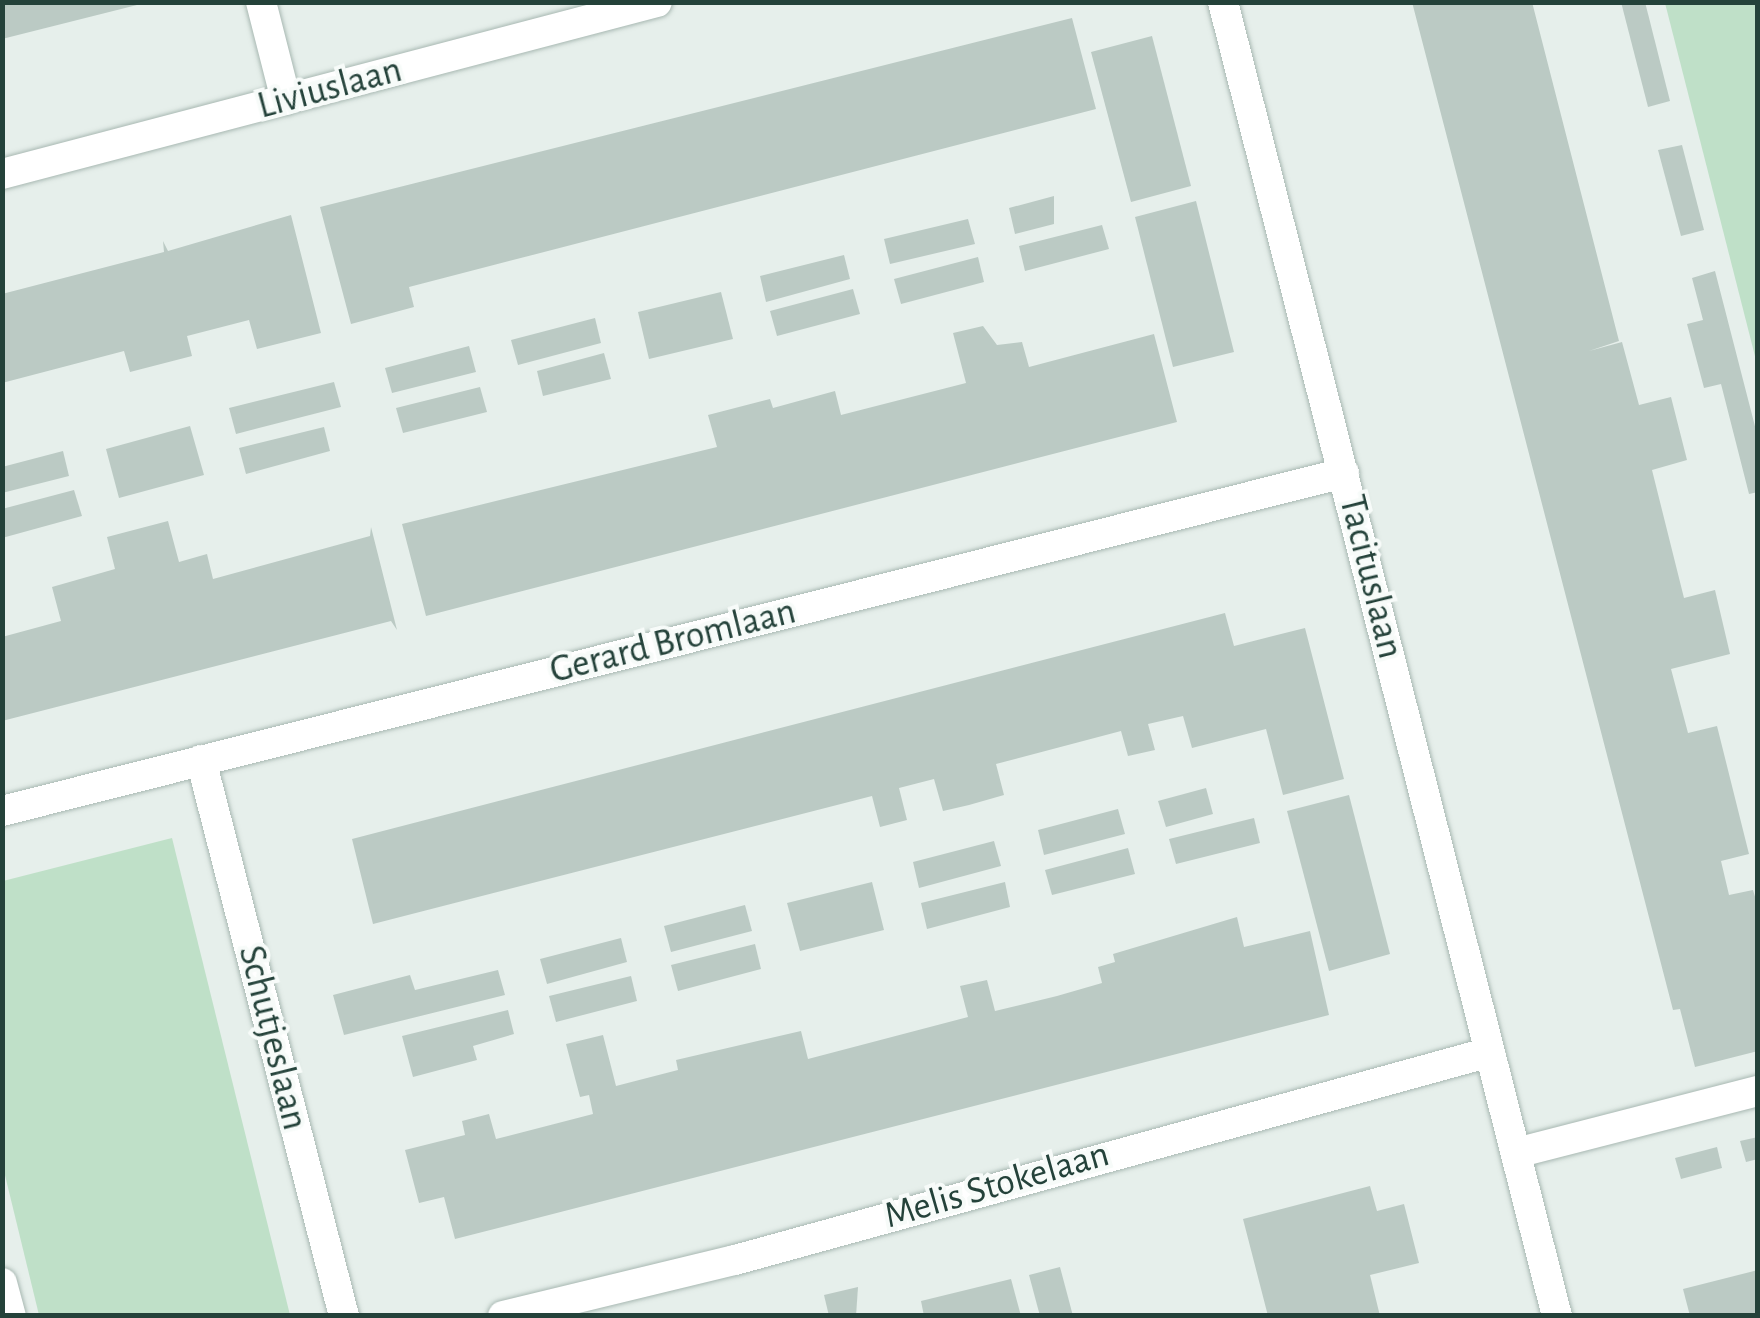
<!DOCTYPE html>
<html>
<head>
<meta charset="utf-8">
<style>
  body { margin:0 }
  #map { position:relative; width:1760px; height:1318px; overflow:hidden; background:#e6efeb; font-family:"Alegreya Sans",sans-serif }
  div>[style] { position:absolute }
  .green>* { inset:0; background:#bfe0c8 }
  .building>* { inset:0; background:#bbcac4 }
  .roads { filter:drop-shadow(0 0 2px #a8b8b2) drop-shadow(0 0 2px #a8b8b2) }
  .minor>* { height:30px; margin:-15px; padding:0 15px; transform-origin:15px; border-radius:15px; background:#fff }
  span { translate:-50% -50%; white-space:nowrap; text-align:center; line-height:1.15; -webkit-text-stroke:8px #f7fbf9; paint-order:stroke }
  .street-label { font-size:38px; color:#24423a }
  .frame { position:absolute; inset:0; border:5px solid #24423a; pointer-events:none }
</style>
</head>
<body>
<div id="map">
  <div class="green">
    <i style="clip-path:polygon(1665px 3px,1757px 3px,1757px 364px)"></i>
    <i style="clip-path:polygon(172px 838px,290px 1315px,39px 1315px,3px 1167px,3px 881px)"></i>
  </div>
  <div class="building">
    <i style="clip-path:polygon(2px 2px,140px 2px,141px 4px,2px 39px)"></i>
    <i style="clip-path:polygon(1412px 2px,1532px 2px,1619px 341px,1589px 351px,1622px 342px,1639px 405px,1671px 397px,1687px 460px,1652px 470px,1684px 598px,1715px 590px,1730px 654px,1671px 669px,1688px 733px,1717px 726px,1749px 854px,1721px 861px,1729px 895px,1753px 890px,1758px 907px,1758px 1051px,1695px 1067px,1680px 1009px,1673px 1010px)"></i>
    <i style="clip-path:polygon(1621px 2px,1645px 2px,1670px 101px,1648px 107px)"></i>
    <i style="clip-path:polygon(1072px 18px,1096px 109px,409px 287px,414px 307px,351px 324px,320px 207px)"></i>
    <i style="clip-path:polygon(1152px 36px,1191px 186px,1131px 202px,1091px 52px)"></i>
    <i style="clip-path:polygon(1682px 145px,1704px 230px,1681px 236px,1658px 150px)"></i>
    <i style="clip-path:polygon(1054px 196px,1054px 224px,1015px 234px,1009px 208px)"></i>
    <i style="clip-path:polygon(1196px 201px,1234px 352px,1173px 367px,1135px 217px)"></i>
    <i style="clip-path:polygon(291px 215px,321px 333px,257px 349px,249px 320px,187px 336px,192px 356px,130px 372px,124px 351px,2px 383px,2px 294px,164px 252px,163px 241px,168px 251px)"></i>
    <i style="clip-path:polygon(968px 219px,975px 244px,890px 264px,884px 239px)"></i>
    <i style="clip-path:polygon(1102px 225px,1109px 249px,1025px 271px,1019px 246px)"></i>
    <i style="clip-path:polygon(844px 255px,850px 279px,766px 302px,760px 276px)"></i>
    <i style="clip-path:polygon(978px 257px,984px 282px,901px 304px,894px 279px)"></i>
    <i style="clip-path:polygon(1715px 271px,1758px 438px,1758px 492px,1749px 494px,1721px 384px,1704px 388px,1687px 324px,1703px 320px,1692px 278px)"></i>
    <i style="clip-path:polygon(853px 289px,860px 314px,777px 336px,770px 311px)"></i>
    <i style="clip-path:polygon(721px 292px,733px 339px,649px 359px,638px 312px)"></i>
    <i style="clip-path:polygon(595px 318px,601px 343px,518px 365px,511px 340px)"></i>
    <i style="clip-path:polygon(983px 326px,997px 345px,1022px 342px,1029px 367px,1154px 334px,1177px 422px,426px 616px,402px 524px,717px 447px,708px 415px,770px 399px,773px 408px,835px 391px,841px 415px,966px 383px,953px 333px)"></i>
    <i style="clip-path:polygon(469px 346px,476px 372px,392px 393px,385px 368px)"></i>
    <i style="clip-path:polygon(604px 353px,611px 379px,543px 396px,537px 371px)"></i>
    <i style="clip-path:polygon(334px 382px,341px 407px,236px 434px,229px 408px)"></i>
    <i style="clip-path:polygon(480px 387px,487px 412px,403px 433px,396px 408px)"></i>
    <i style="clip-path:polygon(190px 426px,204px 475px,119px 498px,106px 449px)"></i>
    <i style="clip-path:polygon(324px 427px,330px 451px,246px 474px,239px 448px)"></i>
    <i style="clip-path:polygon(63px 451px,69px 476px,2px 493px,2px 467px)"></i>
    <i style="clip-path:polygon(74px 490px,82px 516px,2px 538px,2px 509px)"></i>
    <i style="clip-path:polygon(168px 521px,179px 562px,207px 554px,213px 579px,370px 536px,371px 527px,397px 630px,391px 621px,2px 721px,2px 637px,61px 621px,52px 587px,115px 569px,107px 537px)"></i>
    <i style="clip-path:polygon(1225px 613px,1234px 646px,1305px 628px,1344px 779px,1283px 795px,1266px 729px,1192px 748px,1183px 716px,1148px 724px,1155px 750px,1128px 756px,1121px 731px,996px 764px,1004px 795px,969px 805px,943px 811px,934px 779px,899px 788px,907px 820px,880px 827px,872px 796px,373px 924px,352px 839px)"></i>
    <i style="clip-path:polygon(1206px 788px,1213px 814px,1166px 827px,1158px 801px)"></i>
    <i style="clip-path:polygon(1349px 795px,1390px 954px,1329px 971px,1287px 811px)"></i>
    <i style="clip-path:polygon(1118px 809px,1125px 834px,1044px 855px,1038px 830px)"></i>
    <i style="clip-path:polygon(1254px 818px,1260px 843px,1176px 864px,1169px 839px)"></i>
    <i style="clip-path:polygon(994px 841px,1001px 866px,919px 888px,913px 862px)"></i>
    <i style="clip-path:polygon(1128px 848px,1135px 874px,1052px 895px,1045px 870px)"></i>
    <i style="clip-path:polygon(872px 882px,884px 930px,800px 951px,787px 903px)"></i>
    <i style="clip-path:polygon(1005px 882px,1010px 907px,927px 929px,921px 903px)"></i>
    <i style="clip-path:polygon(745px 905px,752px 931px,671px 952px,664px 926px)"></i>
    <i style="clip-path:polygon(1237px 917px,1244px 947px,1310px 931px,1329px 1015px,455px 1239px,444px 1197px,419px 1203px,405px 1150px,465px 1135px,462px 1121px,489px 1114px,496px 1139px,593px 1114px,589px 1095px,580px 1097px,566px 1044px,603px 1035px,616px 1086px,678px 1070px,676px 1060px,801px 1031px,808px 1059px,968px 1017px,960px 986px,987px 980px,995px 1011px,1057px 996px,1102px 983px,1098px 967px,1115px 962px,1113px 954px)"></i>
    <i style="clip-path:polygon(621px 938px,627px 962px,547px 984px,540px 959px)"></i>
    <i style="clip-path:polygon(755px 944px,761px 969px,678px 991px,671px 965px)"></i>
    <i style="clip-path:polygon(498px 970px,505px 995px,344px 1035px,333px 995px,410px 975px,415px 990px)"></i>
    <i style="clip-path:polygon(631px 976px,637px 1001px,556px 1022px,549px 996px)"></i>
    <i style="clip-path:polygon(508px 1010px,514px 1034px,473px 1046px,477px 1060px,413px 1077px,402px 1036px)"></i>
    <i style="clip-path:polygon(1758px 1137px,1758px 1159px,1746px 1162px,1740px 1141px)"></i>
    <i style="clip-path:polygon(1717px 1147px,1722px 1168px,1681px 1179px,1675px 1158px)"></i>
    <i style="clip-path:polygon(1370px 1186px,1377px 1211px,1404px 1204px,1419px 1263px,1370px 1275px,1380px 1316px,1268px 1316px,1243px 1219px)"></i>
    <i style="clip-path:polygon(1060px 1267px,1073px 1316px,1040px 1316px,1029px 1275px)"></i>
    <i style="clip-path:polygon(1758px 1270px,1758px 1316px,1690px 1316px,1683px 1289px)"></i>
    <i style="clip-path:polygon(1011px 1279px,1021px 1316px,924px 1316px,921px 1301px)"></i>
    <i style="clip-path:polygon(858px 1287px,856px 1316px,829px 1316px,824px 1295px)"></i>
  </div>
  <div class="roads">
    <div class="minor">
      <i style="left:261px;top:2px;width:101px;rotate:75.7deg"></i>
      <i style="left:1223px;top:2px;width:1356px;rotate:75.74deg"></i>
      <i style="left:2px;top:174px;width:677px;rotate:-14.71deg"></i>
      <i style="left:201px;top:760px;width:574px;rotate:75.58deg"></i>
      <i style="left:2px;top:811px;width:1384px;rotate:-14.14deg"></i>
      <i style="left:1516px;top:1153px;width:250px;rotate:-14.4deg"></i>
      <i style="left:2px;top:1283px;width:34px;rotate:75deg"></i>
      <i style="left:503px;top:1316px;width:239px;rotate:-13.6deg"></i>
      <i style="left:735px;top:1260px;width:783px;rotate:-15.4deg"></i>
    </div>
  </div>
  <div class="street-label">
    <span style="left:330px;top:89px;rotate:-15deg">Liviuslaan</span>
    <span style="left:1370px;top:577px;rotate:76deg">Tacituslaan</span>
    <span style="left:673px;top:642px;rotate:-14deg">Gerard Bromlaan</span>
    <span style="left:272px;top:1038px;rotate:76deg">Schutjeslaan</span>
    <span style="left:997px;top:1186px;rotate:-16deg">Melis Stokelaan</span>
  </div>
  <div class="frame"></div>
</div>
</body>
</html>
